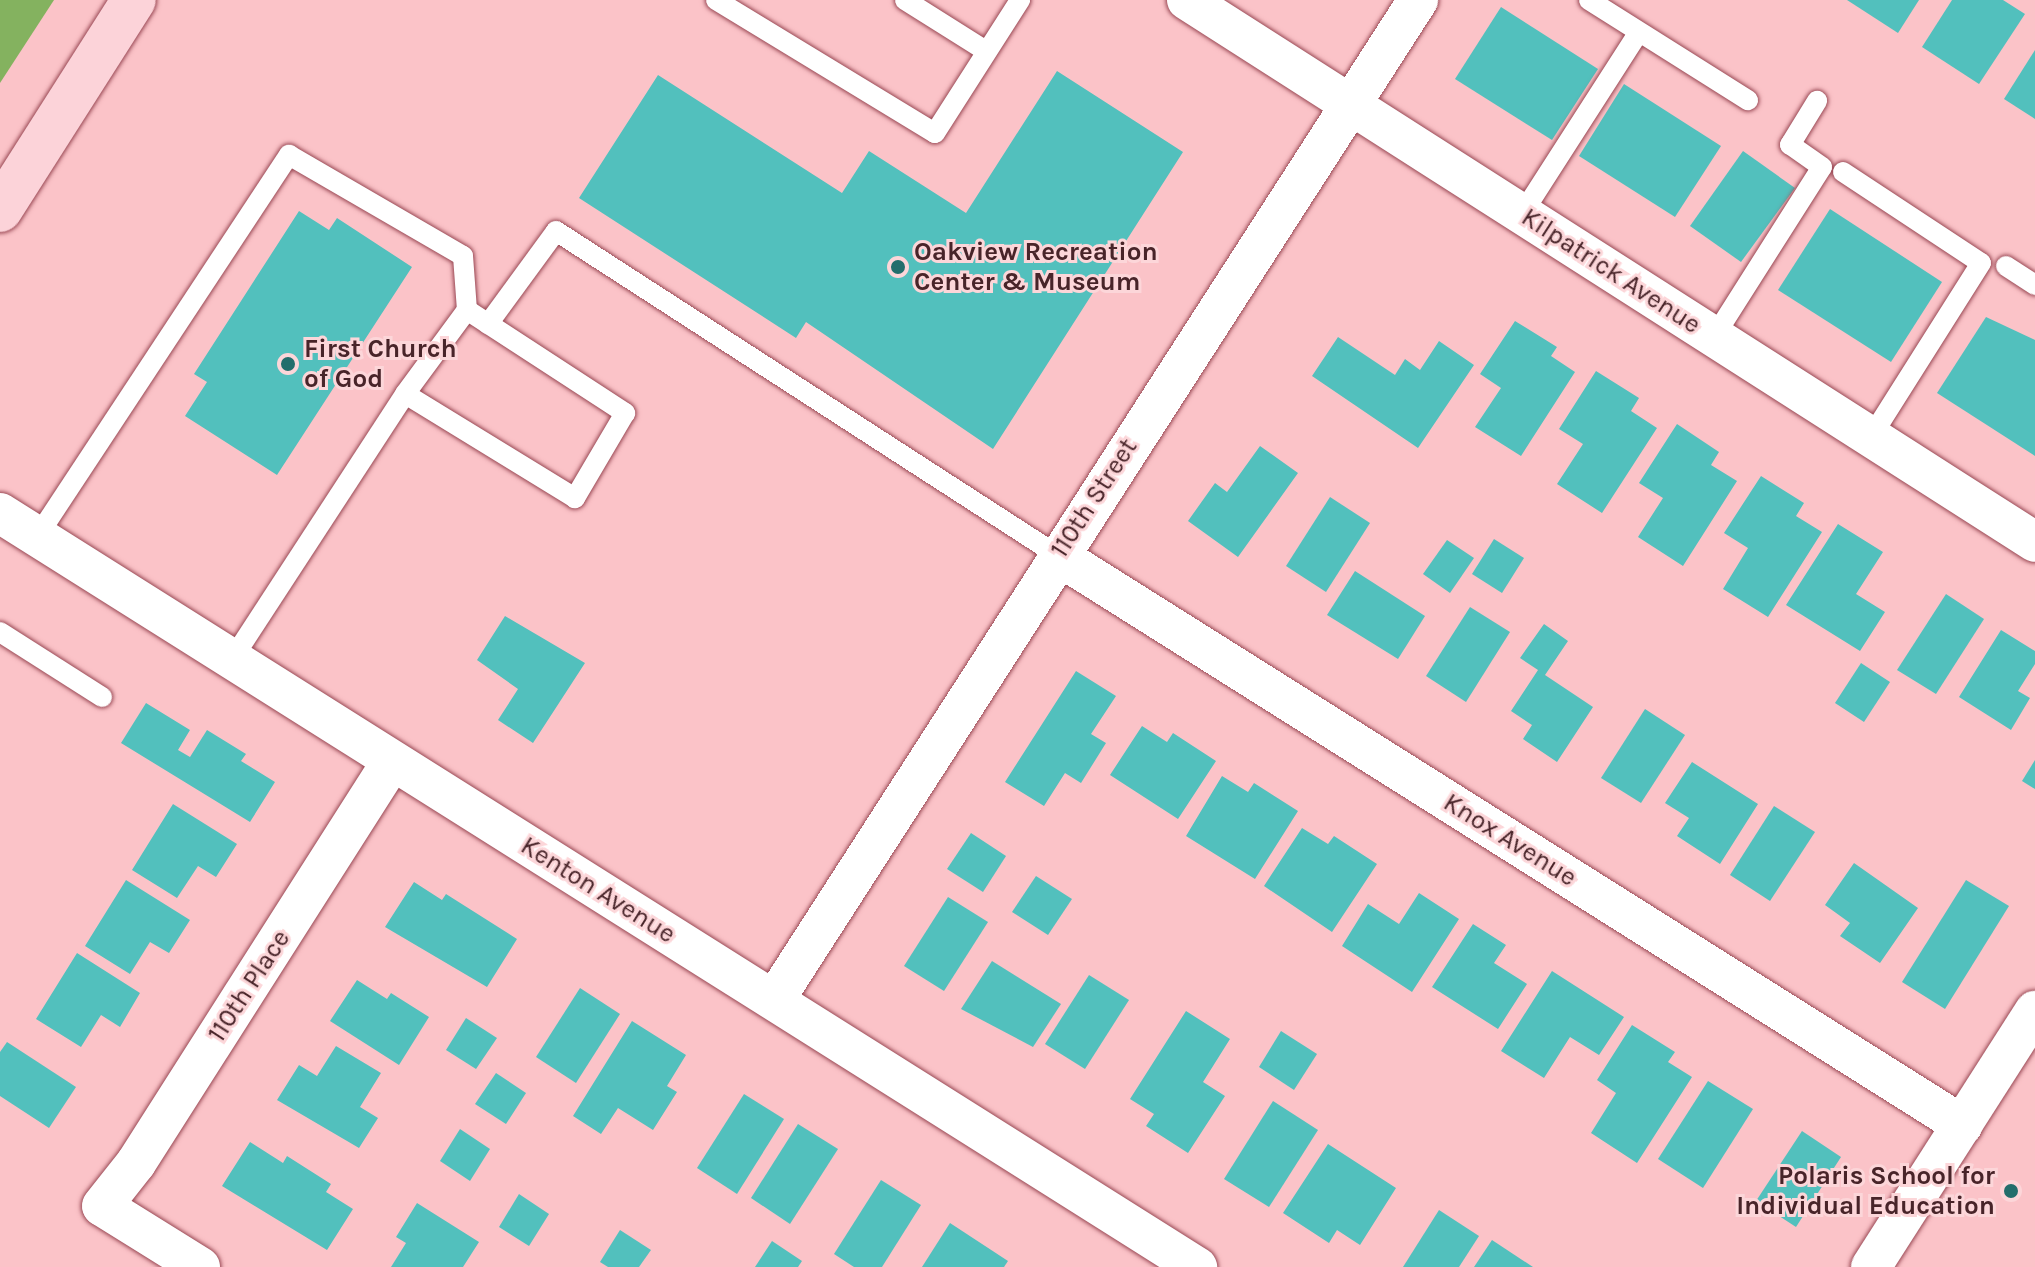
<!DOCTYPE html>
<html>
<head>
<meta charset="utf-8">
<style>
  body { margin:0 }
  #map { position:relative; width:2035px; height:1267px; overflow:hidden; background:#fbc3c8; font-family:Karla,sans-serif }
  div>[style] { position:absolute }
  .green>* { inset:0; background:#84b25f }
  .building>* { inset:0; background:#52c0bd }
  .roads { filter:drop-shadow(0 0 2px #994854) drop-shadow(0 0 2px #994854) }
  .service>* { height:20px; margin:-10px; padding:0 10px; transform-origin:10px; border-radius:10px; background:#fff }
  .minor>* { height:40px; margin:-20px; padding:0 20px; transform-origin:20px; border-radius:20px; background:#fff }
  .secondary>* { height:44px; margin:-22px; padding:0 22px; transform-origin:22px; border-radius:22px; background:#fcd3d9 }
  .dots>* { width:22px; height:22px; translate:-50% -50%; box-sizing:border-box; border:4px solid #fcd6d9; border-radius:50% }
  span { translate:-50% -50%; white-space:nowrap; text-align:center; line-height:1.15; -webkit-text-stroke:6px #fcd6d9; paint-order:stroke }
  .poi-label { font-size:26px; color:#482429; font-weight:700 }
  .left { translate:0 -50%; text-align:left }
  .right { translate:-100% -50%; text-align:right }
  .street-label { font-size:26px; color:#482429 }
</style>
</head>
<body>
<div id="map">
  <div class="green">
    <i style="clip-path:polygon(0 0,54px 0,0 83px)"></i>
  </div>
  <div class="building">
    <i style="clip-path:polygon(1847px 0,1919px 0,1898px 33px)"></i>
    <i style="clip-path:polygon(1952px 0,2003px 0,2025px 14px,1979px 84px,1922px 47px)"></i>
    <i style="clip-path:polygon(1501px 7px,1598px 69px,1552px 140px,1455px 79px)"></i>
    <i style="clip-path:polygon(2035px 50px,2035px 119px,2004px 99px)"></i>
    <i style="clip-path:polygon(1057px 71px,1183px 152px,993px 449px,806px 322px,796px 338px,579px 198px,658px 75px,842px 193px,869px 151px,966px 213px)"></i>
    <i style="clip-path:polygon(1624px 84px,1721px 146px,1675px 217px,1579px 156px)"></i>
    <i style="clip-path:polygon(1743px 151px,1795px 188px,1741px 262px,1690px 226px)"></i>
    <i style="clip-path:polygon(1830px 209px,1942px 282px,1891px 362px,1778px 290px)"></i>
    <i style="clip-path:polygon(299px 211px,329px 230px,337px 218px,412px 267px,277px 475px,185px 416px,207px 382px,194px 374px)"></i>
    <i style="clip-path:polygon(1986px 317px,2035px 340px,2035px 456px,1937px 393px)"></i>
    <i style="clip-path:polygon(1515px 321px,1557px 347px,1551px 356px,1575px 372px,1521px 456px,1475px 427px,1501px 388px,1480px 374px)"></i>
    <i style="clip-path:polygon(1338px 337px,1395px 375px,1405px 359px,1420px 370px,1439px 341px,1474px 365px,1418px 448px,1312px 376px)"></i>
    <i style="clip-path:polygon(1596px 371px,1639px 398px,1631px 411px,1657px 428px,1602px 513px,1557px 484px,1583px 444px,1559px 429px)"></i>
    <i style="clip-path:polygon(1677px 424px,1719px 452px,1711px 465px,1737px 481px,1683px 566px,1638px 537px,1663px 498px,1639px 483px)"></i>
    <i style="clip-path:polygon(1260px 446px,1298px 473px,1238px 557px,1188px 521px,1215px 483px,1227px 492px)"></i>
    <i style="clip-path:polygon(1761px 476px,1804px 503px,1796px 516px,1822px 532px,1768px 617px,1723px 589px,1748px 548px,1724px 533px)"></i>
    <i style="clip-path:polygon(1330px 497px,1370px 523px,1326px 592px,1286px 566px)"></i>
    <i style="clip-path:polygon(1838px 524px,1883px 552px,1856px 594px,1885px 612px,1860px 651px,1786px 605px)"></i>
    <i style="clip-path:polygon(1494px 539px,1524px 558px,1502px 593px,1472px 574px)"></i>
    <i style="clip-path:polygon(1447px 540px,1474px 558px,1450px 593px,1423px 574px)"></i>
    <i style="clip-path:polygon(1355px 571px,1425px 616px,1398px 659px,1327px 615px)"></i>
    <i style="clip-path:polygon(1946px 594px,1984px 619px,1936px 694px,1897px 670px)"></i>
    <i style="clip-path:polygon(1470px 607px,1510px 632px,1466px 702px,1426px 676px)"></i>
    <i style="clip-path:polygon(505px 616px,585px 663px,533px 743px,498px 720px,518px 689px,477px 660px)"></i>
    <i style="clip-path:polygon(1544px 624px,1568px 641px,1545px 675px,1593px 707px,1557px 762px,1523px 739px,1532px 725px,1511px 711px,1538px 670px,1520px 658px)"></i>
    <i style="clip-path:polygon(2001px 630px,2035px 651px,2035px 664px,2018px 691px,2030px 698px,2011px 730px,1959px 697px)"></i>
    <i style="clip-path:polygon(1861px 663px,1890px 682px,1864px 722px,1835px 703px)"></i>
    <i style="clip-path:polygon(1076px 671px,1116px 696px,1091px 734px,1106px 743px,1081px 783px,1065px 773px,1044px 806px,1005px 782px)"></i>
    <i style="clip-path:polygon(146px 703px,190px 730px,178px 750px,190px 757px,207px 730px,246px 754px,241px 761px,275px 782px,250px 822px,121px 743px)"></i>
    <i style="clip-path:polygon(1645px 709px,1685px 735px,1641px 803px,1601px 778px)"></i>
    <i style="clip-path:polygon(1142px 726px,1167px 742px,1173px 733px,1216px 761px,1178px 819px,1110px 775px)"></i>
    <i style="clip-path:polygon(2035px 760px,2035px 789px,2022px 781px)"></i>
    <i style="clip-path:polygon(1692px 762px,1758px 804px,1720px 864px,1677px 836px,1689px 818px,1665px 803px)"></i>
    <i style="clip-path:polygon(1222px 776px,1248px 792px,1254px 783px,1298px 811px,1255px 879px,1186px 836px)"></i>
    <i style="clip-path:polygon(173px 804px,237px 844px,216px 877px,198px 866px,177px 898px,132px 870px)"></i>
    <i style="clip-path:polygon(1774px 806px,1815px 832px,1770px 901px,1730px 875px)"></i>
    <i style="clip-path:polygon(1302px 828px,1328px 844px,1334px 836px,1377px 864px,1332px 932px,1264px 886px)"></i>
    <i style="clip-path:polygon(971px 833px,1006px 856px,983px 892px,947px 869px)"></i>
    <i style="clip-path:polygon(1854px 863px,1918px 908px,1880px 963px,1840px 936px,1850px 923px,1825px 905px)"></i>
    <i style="clip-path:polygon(1036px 876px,1072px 899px,1048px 935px,1012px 912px)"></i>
    <i style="clip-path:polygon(126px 880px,190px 920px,169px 953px,150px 942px,130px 974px,85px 946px)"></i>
    <i style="clip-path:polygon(1966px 880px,2009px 906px,1945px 1009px,1902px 982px)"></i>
    <i style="clip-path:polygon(414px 882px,442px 900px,446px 894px,517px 939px,487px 987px,385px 927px)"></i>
    <i style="clip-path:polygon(1419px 893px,1459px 919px,1412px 992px,1342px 946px,1368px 904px,1399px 924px)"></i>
    <i style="clip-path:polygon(948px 897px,988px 922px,944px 991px,904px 966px)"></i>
    <i style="clip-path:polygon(1473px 924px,1506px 945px,1494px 963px,1527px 984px,1498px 1029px,1432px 987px)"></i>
    <i style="clip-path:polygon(77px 953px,140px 993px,120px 1027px,101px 1015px,81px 1047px,36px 1019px)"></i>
    <i style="clip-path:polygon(992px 961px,1061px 1004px,1033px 1047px,961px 1009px)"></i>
    <i style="clip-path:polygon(1552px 971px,1624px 1017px,1599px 1055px,1570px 1037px,1544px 1078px,1501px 1051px)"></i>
    <i style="clip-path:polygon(1089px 975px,1129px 1000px,1085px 1069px,1045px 1044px)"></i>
    <i style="clip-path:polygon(357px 980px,387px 999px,391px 993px,429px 1017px,399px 1065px,330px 1021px)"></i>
    <i style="clip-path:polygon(580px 988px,620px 1014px,576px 1083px,536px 1057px)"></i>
    <i style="clip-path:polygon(1186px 1011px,1230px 1039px,1203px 1082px,1225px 1096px,1188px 1153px,1146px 1126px,1154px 1114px,1130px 1099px)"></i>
    <i style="clip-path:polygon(466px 1018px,497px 1038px,476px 1069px,446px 1050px)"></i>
    <i style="clip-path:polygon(632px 1021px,686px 1055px,667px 1086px,677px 1092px,653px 1130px,618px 1108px,601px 1134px,573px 1116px)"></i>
    <i style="clip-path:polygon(1632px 1025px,1675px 1052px,1668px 1062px,1692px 1077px,1637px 1163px,1591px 1133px,1616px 1093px,1597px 1080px)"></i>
    <i style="clip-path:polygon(1281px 1031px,1317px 1054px,1294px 1090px,1259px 1067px)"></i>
    <i style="clip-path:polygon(7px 1042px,76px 1087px,49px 1128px,0 1096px,0 1052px)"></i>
    <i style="clip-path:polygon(336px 1046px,381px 1073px,360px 1107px,378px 1118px,359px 1148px,277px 1100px,299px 1065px,317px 1076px)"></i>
    <i style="clip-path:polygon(496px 1073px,526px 1093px,506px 1124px,475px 1104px)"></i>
    <i style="clip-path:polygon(1708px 1081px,1753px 1109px,1703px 1188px,1658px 1159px)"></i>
    <i style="clip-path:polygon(744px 1094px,784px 1119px,737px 1194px,697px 1168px)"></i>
    <i style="clip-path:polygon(1273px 1101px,1318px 1130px,1269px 1207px,1224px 1179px)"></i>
    <i style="clip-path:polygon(798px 1124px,838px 1149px,790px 1224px,751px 1198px)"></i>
    <i style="clip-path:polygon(460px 1129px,490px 1149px,470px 1181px,440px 1161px)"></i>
    <i style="clip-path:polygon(1802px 1131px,1841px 1157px,1796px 1227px,1756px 1201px)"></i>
    <i style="clip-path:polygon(250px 1142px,283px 1163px,287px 1156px,331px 1184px,326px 1192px,353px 1209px,327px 1250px,222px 1186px)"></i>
    <i style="clip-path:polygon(1328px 1144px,1396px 1188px,1360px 1245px,1337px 1230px,1329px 1243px,1283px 1213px)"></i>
    <i style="clip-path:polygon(881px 1180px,921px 1205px,882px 1267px,854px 1267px,834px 1254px)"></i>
    <i style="clip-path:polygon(519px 1194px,549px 1214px,529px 1246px,499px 1227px)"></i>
    <i style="clip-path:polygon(417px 1203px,479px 1242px,463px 1267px,391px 1267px,406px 1243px,396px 1237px)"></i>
    <i style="clip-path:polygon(1439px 1210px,1479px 1236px,1459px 1267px,1403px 1267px)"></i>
    <i style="clip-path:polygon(950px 1223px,1008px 1261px,1004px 1267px,922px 1267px)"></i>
    <i style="clip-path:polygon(620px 1230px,651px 1250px,639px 1267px,608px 1267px,600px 1262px)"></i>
    <i style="clip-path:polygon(1492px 1240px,1533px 1267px,1474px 1267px)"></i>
    <i style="clip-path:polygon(772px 1241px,802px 1261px,798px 1267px,755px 1267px)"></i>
  </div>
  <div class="roads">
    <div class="service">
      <i style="left:716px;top:0;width:256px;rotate:31.3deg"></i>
      <i style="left:935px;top:133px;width:158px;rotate:-57.4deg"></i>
      <i style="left:905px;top:0;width:96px;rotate:32.2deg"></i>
      <i style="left:1589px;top:0;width:188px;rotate:32.2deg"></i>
      <i style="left:1843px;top:172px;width:165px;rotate:33.4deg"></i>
      <i style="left:1981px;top:263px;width:206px;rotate:122.3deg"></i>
      <i style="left:1522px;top:214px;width:215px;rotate:-57.3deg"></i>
      <i style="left:2006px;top:266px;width:35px;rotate:33deg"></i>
      <i style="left:488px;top:324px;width:115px;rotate:-53.8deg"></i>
      <i style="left:556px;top:231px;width:597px;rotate:32.89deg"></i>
      <i style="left:1714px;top:337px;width:201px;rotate:-57.6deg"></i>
      <i style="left:1822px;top:167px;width:39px;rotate:-145deg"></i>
      <i style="left:1790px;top:145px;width:52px;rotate:-58.5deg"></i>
      <i style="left:37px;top:537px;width:458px;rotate:-56.6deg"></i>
      <i style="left:289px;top:155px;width:201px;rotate:30.1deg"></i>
      <i style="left:463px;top:256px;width:54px;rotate:85.8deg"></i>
      <i style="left:0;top:632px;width:121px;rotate:32.5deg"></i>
      <i style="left:233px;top:658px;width:315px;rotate:-56.9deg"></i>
      <i style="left:405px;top:394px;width:104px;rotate:-53.6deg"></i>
      <i style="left:467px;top:310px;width:189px;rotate:33.1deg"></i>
      <i style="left:625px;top:413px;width:99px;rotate:120.5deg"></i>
      <i style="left:575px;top:498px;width:199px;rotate:-148.5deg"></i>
    </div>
    <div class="minor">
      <i style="left:1187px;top:0;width:1006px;rotate:32.58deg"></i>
      <i style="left:0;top:513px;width:1415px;rotate:32.21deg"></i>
      <i style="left:1057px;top:555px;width:1070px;rotate:32.2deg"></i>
      <i style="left:775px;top:999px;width:1188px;rotate:-57.23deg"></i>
      <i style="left:200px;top:1267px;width:115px;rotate:-148.1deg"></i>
      <i style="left:102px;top:1206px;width:55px;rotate:-51.7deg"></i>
      <i style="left:136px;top:1163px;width:474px;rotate:-57.5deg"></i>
      <i style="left:1871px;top:1267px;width:304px;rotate:-57.4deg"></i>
    </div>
    <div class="secondary">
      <i style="left:0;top:210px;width:249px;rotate:-57.5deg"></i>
    </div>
  </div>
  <div class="dots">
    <i style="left:898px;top:267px;background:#236e6c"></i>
    <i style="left:288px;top:364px;background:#236e6c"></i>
    <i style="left:2011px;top:1191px;background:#236e6c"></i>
  </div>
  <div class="poi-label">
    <span class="left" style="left:914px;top:267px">Oakview Recreation<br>Center &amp; Museum</span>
    <span class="left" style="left:304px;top:364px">First Church<br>of God</span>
    <span class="right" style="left:1995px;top:1191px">Polaris School for<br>Individual Education</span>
  </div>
  <div class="street-label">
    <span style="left:1611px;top:271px;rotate:33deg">Kilpatrick Avenue</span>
    <span style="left:1094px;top:498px;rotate:-57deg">110th Street</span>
    <span style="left:1510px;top:840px;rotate:32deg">Knox Avenue</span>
    <span style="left:598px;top:890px;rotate:32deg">Kenton Avenue</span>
    <span style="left:249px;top:986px;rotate:-57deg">110th Place</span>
  </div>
</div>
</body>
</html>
